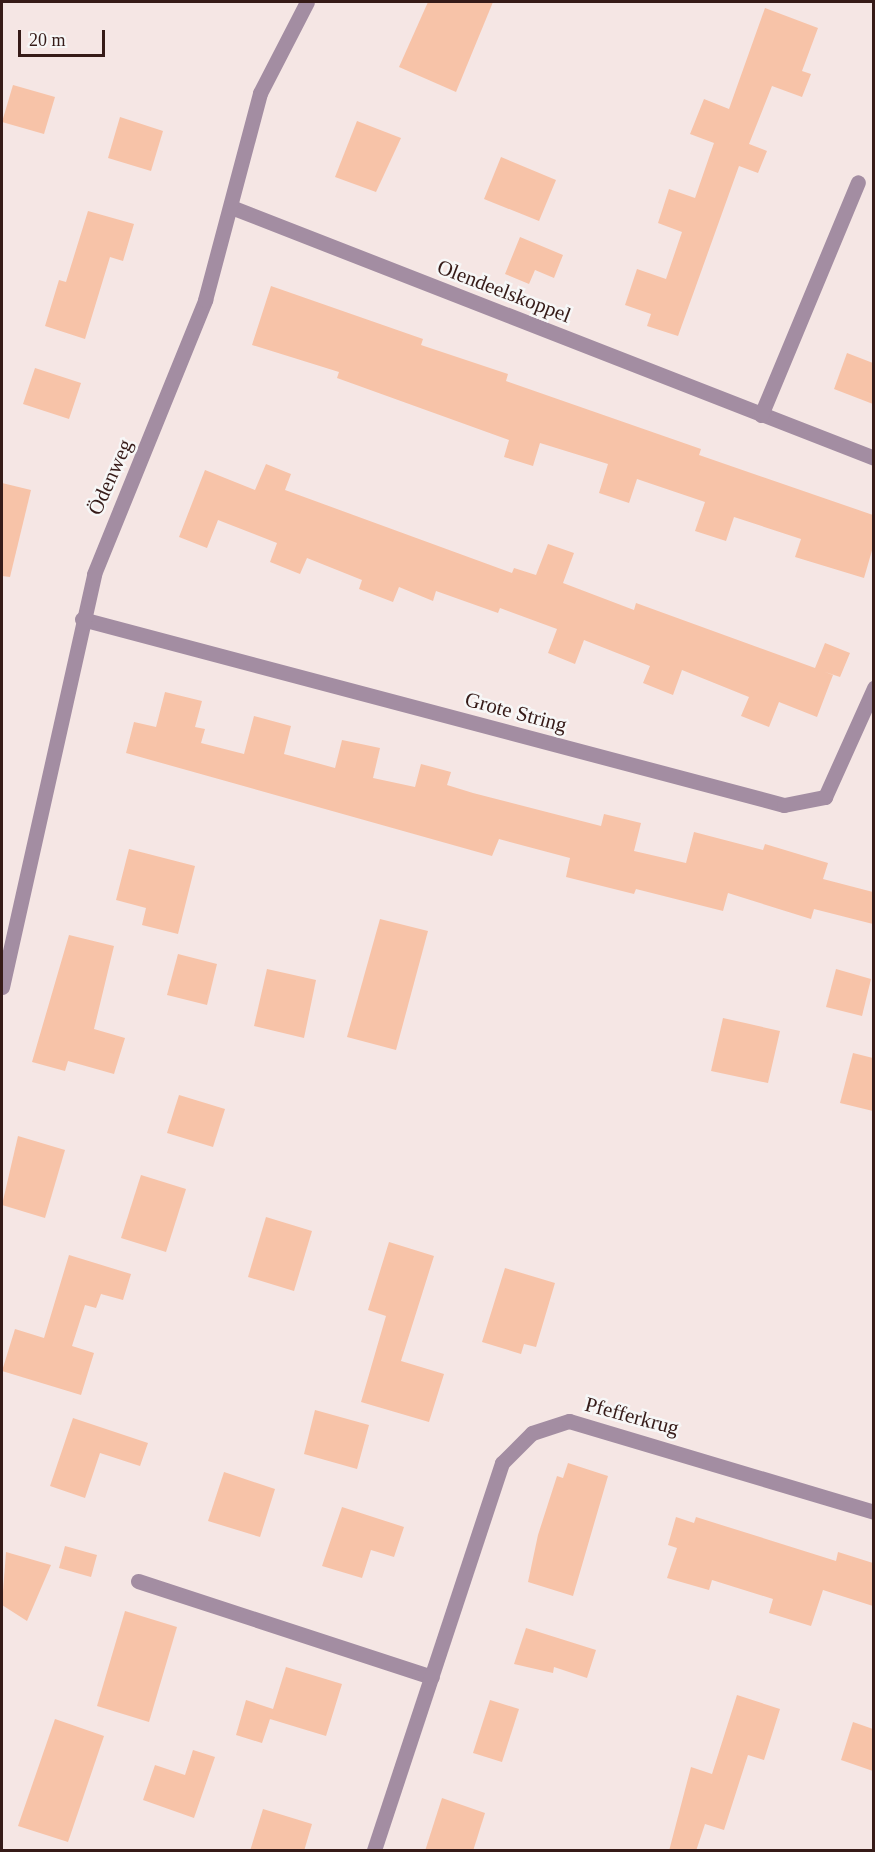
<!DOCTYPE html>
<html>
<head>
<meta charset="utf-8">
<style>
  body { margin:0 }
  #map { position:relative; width:875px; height:1852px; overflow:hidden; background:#f5e6e4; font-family:"Times New Roman",serif }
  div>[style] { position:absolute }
  .building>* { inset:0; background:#f7c3a8 }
  .minor>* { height:15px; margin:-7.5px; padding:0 7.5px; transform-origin:7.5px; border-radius:7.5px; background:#a38da2 }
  span { translate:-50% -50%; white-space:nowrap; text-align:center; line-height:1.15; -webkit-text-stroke:5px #f7f7f7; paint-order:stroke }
  .street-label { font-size:21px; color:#361b18 }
  .frame { position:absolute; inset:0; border:3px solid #361b18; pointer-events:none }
  .scale { position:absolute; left:18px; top:30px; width:87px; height:27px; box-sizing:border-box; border:3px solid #361b18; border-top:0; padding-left:8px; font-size:18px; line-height:21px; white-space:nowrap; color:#361b18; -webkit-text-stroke:4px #f7f7f7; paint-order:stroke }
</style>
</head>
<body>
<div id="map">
  <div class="building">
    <i style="clip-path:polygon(428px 2px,493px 2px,456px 92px,399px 67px)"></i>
    <i style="clip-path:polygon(765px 8px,818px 28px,802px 71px,811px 74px,802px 97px,772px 86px,749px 144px,767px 151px,758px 173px,739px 166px,678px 336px,647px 326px,651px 314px,625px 305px,637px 269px,666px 279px,682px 232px,658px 223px,669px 189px,695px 198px,714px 143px,690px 134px,704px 99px,729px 109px)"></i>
    <i style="clip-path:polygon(13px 85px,55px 97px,44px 134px,2px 122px)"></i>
    <i style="clip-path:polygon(120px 117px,163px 131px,151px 171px,108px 158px)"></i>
    <i style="clip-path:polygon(357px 121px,401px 138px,376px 192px,335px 177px)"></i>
    <i style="clip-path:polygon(501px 157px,556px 180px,539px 221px,484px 199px)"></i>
    <i style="clip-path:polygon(88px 211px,134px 224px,123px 261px,110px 257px,85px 339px,45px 326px,59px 280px,66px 282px)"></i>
    <i style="clip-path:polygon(520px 237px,563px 255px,554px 278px,535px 270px,529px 284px,505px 274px)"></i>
    <i style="clip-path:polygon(271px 286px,423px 339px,421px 345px,508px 374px,506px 381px,701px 449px,699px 455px,873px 515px,873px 547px,864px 578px,795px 557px,801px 539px,734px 517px,726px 541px,695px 531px,705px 502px,637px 479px,629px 503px,599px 493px,608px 464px,540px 443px,533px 466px,504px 457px,509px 440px,337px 378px,339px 372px,252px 345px)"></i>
    <i style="clip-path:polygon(847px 353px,873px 363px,873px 404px,834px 389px)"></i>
    <i style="clip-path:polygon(35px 368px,81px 383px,69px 419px,23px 404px)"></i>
    <i style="clip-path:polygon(266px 464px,291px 474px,285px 490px,512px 573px,514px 568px,536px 575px,548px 544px,574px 553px,563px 583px,634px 610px,636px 603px,815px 668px,825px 643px,850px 653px,840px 677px,825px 672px,833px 675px,817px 717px,779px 702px,769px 727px,741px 716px,749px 697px,682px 670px,673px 695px,643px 683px,650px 666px,584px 640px,575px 664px,548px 653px,557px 629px,500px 608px,498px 613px,436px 591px,433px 601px,399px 587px,393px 602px,359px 589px,362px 580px,307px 558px,300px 574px,270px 562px,277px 543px,218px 520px,207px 548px,179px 537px,205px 470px,255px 490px)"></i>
    <i style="clip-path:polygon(2px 483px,31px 490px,10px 577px,2px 576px)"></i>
    <i style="clip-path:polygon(165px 692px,202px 701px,195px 727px,205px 729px,201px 743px,244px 754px,254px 716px,291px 726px,284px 754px,335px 768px,342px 740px,380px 748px,373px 778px,415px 787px,421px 764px,451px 772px,447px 785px,473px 793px,601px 826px,604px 814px,641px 823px,634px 851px,686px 863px,694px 832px,763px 850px,765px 844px,828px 863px,823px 879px,873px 892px,873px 924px,814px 909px,811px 919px,728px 893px,723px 911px,636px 889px,634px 894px,566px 877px,570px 858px,499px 839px,492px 856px,126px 753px,134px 722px,156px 727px)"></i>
    <i style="clip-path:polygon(129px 849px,195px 866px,178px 934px,142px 925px,146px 908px,116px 900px)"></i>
    <i style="clip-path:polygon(380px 919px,428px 931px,396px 1050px,347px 1037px)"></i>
    <i style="clip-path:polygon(69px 935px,114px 946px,94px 1029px,125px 1038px,114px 1074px,68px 1061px,65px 1071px,32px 1062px)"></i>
    <i style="clip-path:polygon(178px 954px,217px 964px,207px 1005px,167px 995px)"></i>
    <i style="clip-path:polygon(267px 969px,316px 980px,304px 1038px,254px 1026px)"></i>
    <i style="clip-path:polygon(836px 969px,871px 979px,862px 1016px,826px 1007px)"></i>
    <i style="clip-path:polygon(723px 1018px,780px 1031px,768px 1083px,711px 1071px)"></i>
    <i style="clip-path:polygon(853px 1053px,873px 1058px,873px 1111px,840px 1103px)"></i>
    <i style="clip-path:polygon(179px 1095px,225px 1109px,213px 1147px,167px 1133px)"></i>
    <i style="clip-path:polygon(18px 1136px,65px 1150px,45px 1218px,2px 1205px)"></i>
    <i style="clip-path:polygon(141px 1175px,186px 1189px,166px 1252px,121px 1238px)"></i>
    <i style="clip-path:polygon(266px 1217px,312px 1231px,294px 1291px,248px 1277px)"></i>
    <i style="clip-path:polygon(389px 1242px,434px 1256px,401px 1361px,444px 1374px,429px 1422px,361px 1402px,386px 1316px,368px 1310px)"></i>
    <i style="clip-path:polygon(69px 1255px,131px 1274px,123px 1300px,101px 1294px,96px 1308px,85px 1305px,72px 1346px,94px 1353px,81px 1395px,2px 1371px,15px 1329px,44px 1338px)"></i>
    <i style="clip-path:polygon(505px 1268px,555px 1283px,536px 1347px,524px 1344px,521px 1354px,482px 1342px)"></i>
    <i style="clip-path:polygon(315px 1410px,369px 1425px,357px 1469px,304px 1454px)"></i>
    <i style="clip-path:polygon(73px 1418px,148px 1443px,140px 1466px,100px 1453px,85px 1498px,50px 1486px)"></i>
    <i style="clip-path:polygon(568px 1463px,608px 1476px,573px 1596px,528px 1582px,538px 1535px,557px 1476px,563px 1478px)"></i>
    <i style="clip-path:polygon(224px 1472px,275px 1489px,260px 1537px,208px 1521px)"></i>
    <i style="clip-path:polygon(342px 1507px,404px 1527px,394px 1557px,371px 1550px,362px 1578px,322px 1566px)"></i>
    <i style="clip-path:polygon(676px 1517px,694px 1523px,696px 1517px,836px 1561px,838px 1552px,873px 1563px,873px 1606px,823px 1590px,811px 1626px,769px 1613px,773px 1599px,712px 1580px,709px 1590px,667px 1578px,677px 1548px,668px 1545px)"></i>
    <i style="clip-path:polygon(65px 1546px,97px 1555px,91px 1577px,59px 1568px)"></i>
    <i style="clip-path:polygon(6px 1552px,51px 1565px,27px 1621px,2px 1605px)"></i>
    <i style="clip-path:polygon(125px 1611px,177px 1627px,149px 1722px,97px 1706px)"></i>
    <i style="clip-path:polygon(526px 1628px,596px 1650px,587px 1678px,554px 1667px,553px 1673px,514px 1664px)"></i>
    <i style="clip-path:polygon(286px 1667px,342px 1684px,326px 1736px,270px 1719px,273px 1710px,262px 1743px,236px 1735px,246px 1700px,273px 1709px)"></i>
    <i style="clip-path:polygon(737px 1695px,780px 1709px,764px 1760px,748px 1755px,724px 1830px,705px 1824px,696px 1851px,669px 1851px,691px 1767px,712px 1774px)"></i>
    <i style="clip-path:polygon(490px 1700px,519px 1709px,502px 1762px,473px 1753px)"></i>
    <i style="clip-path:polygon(55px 1719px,104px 1736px,68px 1842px,18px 1826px)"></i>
    <i style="clip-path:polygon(853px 1722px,873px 1729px,873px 1771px,841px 1760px)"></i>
    <i style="clip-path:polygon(193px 1750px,215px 1757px,194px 1818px,143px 1800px,155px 1765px,185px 1775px)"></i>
    <i style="clip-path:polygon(442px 1798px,485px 1813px,473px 1851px,425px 1851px)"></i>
    <i style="clip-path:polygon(263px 1809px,312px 1824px,304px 1851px,250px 1851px)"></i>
  </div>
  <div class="minor">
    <i style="left:231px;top:207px;width:690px;rotate:21.32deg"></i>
    <i style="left:761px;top:415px;width:252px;rotate:-67.4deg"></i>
    <i style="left:82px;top:619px;width:726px;rotate:14.84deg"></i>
    <i style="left:784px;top:805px;width:42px;rotate:-11deg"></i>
    <i style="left:825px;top:797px;width:120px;rotate:-65.8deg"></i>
    <i style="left:2px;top:987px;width:423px;rotate:-77.4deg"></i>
    <i style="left:94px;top:574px;width:296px;rotate:-67.9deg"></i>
    <i style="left:205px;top:300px;width:214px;rotate:-75.1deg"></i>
    <i style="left:260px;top:93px;width:102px;rotate:-62.7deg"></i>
    <i style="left:138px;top:1581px;width:309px;rotate:18.1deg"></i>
    <i style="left:374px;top:1850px;width:408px;rotate:-71.7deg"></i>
    <i style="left:502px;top:1463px;width:42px;rotate:-45deg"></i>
    <i style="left:532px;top:1433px;width:39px;rotate:-18deg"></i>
    <i style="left:569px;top:1421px;width:318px;rotate:16.6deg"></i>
  </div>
  <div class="street-label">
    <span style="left:504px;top:291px;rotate:21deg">Olendeelskoppel</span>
    <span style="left:110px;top:477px;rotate:-66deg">Ödenweg</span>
    <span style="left:516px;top:712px;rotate:15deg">Grote String</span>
    <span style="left:632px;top:1416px;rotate:15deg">Pfefferkrug</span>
  </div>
  <div class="frame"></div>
  <div class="scale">20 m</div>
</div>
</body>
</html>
